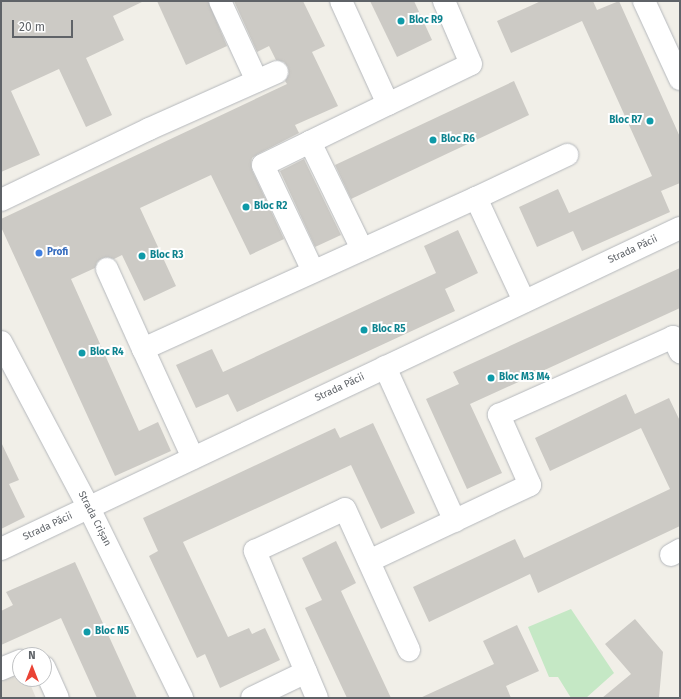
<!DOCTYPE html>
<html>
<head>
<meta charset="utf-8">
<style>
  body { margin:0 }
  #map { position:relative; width:681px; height:699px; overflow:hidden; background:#f1efe8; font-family:"Fira Sans",sans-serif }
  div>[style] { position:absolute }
  .education>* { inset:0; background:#e1ded6 }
  .green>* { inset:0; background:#c5e8c5 }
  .building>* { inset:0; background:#cccac5 }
  .roads { filter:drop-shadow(0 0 1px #b5b8bc) drop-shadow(0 0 1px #b5b8bc) }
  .minor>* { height:22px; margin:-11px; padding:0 11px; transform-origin:11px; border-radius:11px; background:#fff }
  .dots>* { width:11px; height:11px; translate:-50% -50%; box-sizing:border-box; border:2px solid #fff; border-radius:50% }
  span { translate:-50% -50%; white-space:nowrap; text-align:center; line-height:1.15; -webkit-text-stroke:4px #fff; paint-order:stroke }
  .culture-label { font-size:10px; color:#0d838f; font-weight:700 }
  .left { translate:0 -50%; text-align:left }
  .right { translate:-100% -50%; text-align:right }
  .street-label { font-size:10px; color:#5f6368 }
  .shop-label { font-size:10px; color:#366cbe; font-weight:700 }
  .frame { position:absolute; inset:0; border:2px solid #5f6368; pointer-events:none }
  .north { position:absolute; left:12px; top:647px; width:40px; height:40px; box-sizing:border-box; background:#fff; border:1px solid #bfc1c3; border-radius:50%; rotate:0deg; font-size:11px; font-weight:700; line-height:16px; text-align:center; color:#5f6368 }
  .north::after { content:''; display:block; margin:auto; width:14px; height:18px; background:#ea4335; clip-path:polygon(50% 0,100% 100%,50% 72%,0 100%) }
  .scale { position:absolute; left:12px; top:20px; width:61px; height:18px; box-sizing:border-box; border:2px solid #5f6368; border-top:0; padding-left:5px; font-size:12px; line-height:14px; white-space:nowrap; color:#5f6368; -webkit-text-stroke:3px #fff; paint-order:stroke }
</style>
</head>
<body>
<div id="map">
  <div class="education">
    <i style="clip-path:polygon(20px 667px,20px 679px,28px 679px,36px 698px,1px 698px,1px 676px)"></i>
  </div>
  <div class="green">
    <i style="clip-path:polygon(571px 609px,614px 673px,586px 698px,571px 698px,558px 677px,549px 677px,528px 627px)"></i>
  </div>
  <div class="building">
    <i style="clip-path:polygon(1px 1px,144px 1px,113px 16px,124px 40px,86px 58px,112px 115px,86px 127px,59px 69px,11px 91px,40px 155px,1px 172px)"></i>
    <i style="clip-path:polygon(157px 1px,208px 1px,227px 46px,186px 65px)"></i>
    <i style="clip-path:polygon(234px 1px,303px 1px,325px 46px,312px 52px,338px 106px,295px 125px,299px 133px,258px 154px,252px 158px,251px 164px,252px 170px,284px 239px,250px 255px,211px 175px,140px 208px,176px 286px,144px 301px,122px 255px,114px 259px,108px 257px,102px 258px,97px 262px,95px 268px,71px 279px,139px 431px,158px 422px,171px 451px,115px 476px,1px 227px,1px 219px,287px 84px,285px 81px,289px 74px,288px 67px,284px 62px,276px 60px,269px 46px,257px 52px)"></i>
    <i style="clip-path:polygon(370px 1px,414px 1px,432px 40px,397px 57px)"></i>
    <i style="clip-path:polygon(541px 1px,593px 1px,597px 10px,619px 1px,680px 137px,680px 183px,661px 191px,670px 212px,582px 251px,573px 231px,537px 247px,519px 207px,558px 189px,569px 213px,652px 176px,582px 21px,511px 53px,497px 21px)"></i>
    <i style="clip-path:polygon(514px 81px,529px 115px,351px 199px,335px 165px)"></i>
    <i style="clip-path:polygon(304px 159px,341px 235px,315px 247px,280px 171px)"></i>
    <i style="clip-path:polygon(458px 230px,478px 273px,445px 289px,455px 311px,237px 412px,228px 394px,196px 408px,176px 365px,212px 349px,223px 372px,436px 273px,424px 246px)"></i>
    <i style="clip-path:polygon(680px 268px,680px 308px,470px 404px,502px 473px,467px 489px,426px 399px,459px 384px,453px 372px)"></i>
    <i style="clip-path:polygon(626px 394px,635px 414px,669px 398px,680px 421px,680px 526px,538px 593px,530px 574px,429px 622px,413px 587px,515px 539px,524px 558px,670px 489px,641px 428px,550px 471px,535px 438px)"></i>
    <i style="clip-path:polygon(373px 423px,415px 513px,381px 529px,351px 465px,183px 542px,228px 637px,249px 628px,252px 634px,265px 628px,280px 660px,220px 688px,205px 654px,197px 658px,149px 556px,158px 551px,143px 518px,335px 428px,340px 438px)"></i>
    <i style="clip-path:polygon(1px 442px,19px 480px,9px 484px,25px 517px,1px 529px)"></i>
    <i style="clip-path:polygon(336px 541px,356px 583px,341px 591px,391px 698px,347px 698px,305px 608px,322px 600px,302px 558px)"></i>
    <i style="clip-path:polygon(75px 562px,137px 698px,97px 698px,61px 618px,1px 645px,1px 611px,13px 605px,6px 592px)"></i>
    <i style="clip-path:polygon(635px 619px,663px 652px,659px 698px,602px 698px,631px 674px,605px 644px)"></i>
    <i style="clip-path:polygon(517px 625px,539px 671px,506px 686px,511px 698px,420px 698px,494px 664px,483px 641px)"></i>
  </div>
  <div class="roads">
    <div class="minor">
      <i style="left:220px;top:1px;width:88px;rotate:65.2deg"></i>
      <i style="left:341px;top:1px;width:113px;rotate:65.5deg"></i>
      <i style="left:388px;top:104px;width:92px;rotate:-25.7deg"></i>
      <i style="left:471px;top:64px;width:69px;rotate:-113.2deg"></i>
      <i style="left:644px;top:1px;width:86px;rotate:65.2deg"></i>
      <i style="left:310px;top:142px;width:87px;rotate:-26deg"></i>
      <i style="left:476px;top:198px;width:101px;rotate:-25.3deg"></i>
      <i style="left:1px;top:200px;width:164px;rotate:-25.6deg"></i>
      <i style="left:149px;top:129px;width:140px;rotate:-24deg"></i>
      <i style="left:107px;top:269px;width:88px;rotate:65.8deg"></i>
      <i style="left:313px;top:271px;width:117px;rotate:-115.3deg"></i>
      <i style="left:263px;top:165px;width:52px;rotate:-26.1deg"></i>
      <i style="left:310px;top:142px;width:119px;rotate:64.1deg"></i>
      <i style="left:1px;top:342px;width:188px;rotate:62.1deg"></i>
      <i style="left:89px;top:508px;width:212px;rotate:63.9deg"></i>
      <i style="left:385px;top:367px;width:169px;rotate:65.6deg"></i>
      <i style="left:193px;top:458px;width:120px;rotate:-114.6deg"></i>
      <i style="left:143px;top:349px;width:366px;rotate:-24.4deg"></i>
      <i style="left:476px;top:198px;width:114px;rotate:65deg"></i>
      <i style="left:1px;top:549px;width:751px;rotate:-25.3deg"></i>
      <i style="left:671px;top:555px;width:10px;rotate:-29deg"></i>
      <i style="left:369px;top:561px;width:178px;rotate:-25.3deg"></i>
      <i style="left:530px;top:485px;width:77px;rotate:-113.9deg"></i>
      <i style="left:499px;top:415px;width:191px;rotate:-24.1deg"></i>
      <i style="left:673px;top:337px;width:17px;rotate:65deg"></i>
      <i style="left:44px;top:667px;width:34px;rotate:66deg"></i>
      <i style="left:1px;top:669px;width:21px;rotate:-23deg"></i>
      <i style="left:252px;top:698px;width:60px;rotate:-25.7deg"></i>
      <i style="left:317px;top:698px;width:160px;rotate:-112.9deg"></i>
      <i style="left:255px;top:551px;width:99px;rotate:-25deg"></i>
      <i style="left:345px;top:509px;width:155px;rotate:65.6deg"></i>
    </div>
  </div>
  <div class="dots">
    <i style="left:401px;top:21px;background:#0f9aa8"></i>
    <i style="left:650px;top:121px;background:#0f9aa8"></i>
    <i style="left:433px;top:140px;background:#0f9aa8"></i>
    <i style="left:246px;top:207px;background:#0f9aa8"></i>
    <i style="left:39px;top:253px;background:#3f7fe0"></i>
    <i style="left:142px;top:256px;background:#0f9aa8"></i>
    <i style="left:364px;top:330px;background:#0f9aa8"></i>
    <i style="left:82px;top:353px;background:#0f9aa8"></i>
    <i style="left:491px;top:378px;background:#0f9aa8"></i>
    <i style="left:87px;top:632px;background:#0f9aa8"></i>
  </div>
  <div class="culture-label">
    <span class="left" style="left:409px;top:21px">Bloc R9</span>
    <span class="right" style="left:642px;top:121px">Bloc R7</span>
    <span class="left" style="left:441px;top:140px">Bloc R6</span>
    <span class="left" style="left:254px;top:207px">Bloc R2</span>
    <span class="left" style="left:150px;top:256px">Bloc R3</span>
    <span class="left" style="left:372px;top:330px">Bloc R5</span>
    <span class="left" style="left:90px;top:353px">Bloc R4</span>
    <span class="left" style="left:499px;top:378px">Bloc M3 M4</span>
    <span class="left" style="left:95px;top:632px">Bloc N5</span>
  </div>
  <div class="street-label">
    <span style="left:633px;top:250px;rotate:-25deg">Strada Păcii</span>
    <span style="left:340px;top:388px;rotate:-25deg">Strada Păcii</span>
    <span style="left:94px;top:519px;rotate:63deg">Strada Crișan</span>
    <span style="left:48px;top:527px;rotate:-25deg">Strada Păcii</span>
  </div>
  <div class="shop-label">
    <span class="left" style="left:47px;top:253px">Profi</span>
  </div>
  <div class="frame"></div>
  <div class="north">N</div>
  <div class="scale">20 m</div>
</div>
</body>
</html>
